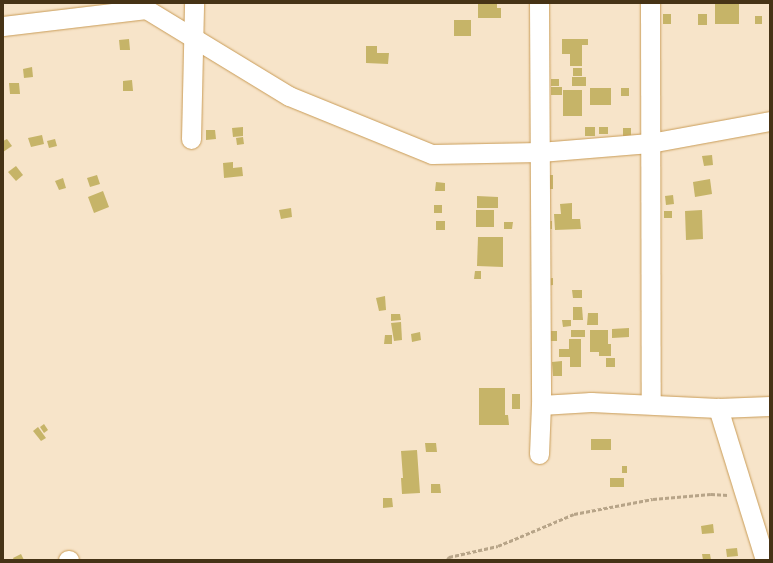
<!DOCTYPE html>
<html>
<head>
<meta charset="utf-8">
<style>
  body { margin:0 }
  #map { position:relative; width:773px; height:563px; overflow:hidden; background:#f7e4c9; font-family:Overpass,sans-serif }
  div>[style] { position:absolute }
  .building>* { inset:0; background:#c6b468 }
  .path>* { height:2.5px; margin-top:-1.25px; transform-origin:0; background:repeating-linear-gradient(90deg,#b7a488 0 4px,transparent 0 6px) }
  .roads { filter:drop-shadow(0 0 1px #c99c57) drop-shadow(0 0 1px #c99c57) }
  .minor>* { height:19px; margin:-9.5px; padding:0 9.5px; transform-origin:9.5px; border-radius:9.5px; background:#fff }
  span { translate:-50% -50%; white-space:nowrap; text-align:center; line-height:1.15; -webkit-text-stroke:3.5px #f7e4c9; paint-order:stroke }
  .frame { position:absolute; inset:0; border:4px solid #463316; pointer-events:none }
</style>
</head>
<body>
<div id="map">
  <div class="building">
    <i style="clip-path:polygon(478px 3px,497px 3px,497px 8px,501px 8px,501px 18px,478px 18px)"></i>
    <i style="clip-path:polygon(715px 3px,739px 3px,739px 24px,715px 24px)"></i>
    <i style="clip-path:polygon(663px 14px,671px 14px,671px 24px,663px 24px)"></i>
    <i style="clip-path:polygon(698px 14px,707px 14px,707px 25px,698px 25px)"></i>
    <i style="clip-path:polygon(755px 16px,762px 16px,762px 24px,755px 24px)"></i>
    <i style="clip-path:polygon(454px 20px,471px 20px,471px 36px,454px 36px)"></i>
    <i style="clip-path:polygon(129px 39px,130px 50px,120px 50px,119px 40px)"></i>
    <i style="clip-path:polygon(562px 39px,588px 39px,588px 45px,582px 45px,582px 66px,570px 66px,570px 54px,562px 54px)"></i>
    <i style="clip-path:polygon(366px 46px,377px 46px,377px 53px,389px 53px,388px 64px,366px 63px)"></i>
    <i style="clip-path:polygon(32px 67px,33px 77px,24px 78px,23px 69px)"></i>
    <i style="clip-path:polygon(573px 68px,582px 68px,582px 76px,573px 76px)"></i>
    <i style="clip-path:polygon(572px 77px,586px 77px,586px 86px,572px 86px)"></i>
    <i style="clip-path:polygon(551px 79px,559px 79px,559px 86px,551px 86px)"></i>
    <i style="clip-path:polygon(132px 80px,133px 91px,123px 91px,123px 81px)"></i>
    <i style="clip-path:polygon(9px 83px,19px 83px,20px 94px,10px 94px)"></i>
    <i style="clip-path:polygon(551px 87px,562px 87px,562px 95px,551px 95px)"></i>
    <i style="clip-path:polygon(590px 88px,611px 88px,611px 105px,590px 105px)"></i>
    <i style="clip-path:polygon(621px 88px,629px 88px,629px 96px,621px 96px)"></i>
    <i style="clip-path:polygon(563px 90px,582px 90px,582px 116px,563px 116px)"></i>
    <i style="clip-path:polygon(243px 127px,243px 136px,233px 137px,232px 128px)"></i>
    <i style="clip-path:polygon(585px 127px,595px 127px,595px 136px,585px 136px)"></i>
    <i style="clip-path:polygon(599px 127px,608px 127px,608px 134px,599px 134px)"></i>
    <i style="clip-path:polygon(623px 128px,631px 128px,631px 136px,623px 136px)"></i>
    <i style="clip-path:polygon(206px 130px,215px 130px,216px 139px,206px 140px)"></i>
    <i style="clip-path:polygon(42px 135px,44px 144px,31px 147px,28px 138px)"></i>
    <i style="clip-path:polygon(243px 137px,244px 144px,237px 145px,236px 138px)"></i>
    <i style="clip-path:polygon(7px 139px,12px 146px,3px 152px,3px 141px)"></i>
    <i style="clip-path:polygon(55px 139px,57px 146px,49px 148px,47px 141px)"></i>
    <i style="clip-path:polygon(712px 155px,713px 165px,704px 166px,702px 156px)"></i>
    <i style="clip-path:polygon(233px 162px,233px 168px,242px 167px,243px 176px,224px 178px,223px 163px)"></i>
    <i style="clip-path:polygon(16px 166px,23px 175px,16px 181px,8px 172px)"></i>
    <i style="clip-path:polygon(97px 175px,100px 184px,90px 187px,87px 178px)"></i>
    <i style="clip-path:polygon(543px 175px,553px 175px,553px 189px,544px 189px)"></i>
    <i style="clip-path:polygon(63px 178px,66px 188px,59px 190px,55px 181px)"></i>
    <i style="clip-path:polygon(710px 179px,712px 194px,695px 197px,693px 182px)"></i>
    <i style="clip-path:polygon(436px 182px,445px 183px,445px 191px,435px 191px)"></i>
    <i style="clip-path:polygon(103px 191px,109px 207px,94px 213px,88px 197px)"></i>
    <i style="clip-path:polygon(673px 195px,674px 204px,666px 205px,665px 196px)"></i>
    <i style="clip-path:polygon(477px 196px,498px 197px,498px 208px,477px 208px)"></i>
    <i style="clip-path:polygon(572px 203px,572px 219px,580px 219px,581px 229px,555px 230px,554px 214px,561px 214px,560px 204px)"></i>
    <i style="clip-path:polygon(434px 205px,442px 205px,442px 213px,434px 213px)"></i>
    <i style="clip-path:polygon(291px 208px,292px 217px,281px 219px,279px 210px)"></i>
    <i style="clip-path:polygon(476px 210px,494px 210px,494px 227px,476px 227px)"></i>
    <i style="clip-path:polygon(702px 210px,703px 239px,686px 240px,685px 211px)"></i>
    <i style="clip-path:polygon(664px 211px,672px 211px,672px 218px,664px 218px)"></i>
    <i style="clip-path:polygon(436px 221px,445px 221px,445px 230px,436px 230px)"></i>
    <i style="clip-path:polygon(545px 221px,552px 221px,552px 229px,545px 229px)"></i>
    <i style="clip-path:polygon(504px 222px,513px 222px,512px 229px,504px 229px)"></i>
    <i style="clip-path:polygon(478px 237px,503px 237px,503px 267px,477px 266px)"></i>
    <i style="clip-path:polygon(475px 271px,481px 271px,481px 279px,474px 279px)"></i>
    <i style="clip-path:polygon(553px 278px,553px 285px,544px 286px,544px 279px)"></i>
    <i style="clip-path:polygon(572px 290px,582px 290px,582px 298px,573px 298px)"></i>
    <i style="clip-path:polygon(385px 296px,386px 310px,379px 311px,376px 298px)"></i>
    <i style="clip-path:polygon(573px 307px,582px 307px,583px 320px,573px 320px)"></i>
    <i style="clip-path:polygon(588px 313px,598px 313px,598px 325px,587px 325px)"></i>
    <i style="clip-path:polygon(391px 314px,400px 314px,401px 320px,391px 321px)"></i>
    <i style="clip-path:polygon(562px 320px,571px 320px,571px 326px,563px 327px)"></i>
    <i style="clip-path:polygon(401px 322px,402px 340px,394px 341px,391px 323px)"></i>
    <i style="clip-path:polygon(629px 328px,629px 337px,612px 338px,612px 329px)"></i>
    <i style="clip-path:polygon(571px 330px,585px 330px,585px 337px,571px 337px)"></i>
    <i style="clip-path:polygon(590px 330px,608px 330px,608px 344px,611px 344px,611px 356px,599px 356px,599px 352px,590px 352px)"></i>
    <i style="clip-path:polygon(549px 331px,557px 331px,557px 341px,549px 341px)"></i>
    <i style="clip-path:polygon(420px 332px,421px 340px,412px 342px,411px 334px)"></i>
    <i style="clip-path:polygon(385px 335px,392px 335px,392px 344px,384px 344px)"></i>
    <i style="clip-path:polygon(569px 339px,581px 339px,581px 367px,570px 367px,570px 357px,559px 357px,559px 349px,569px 349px)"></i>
    <i style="clip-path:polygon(606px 358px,615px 358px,615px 367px,606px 367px)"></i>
    <i style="clip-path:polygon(562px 361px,562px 376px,553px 376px,552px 362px)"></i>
    <i style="clip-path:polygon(479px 388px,505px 388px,505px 415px,508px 415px,509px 425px,479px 425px)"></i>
    <i style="clip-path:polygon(512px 394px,520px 394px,520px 409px,512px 409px)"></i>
    <i style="clip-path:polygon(44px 424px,48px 430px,44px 433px,40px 427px)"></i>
    <i style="clip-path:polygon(38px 427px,46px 438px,41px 441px,33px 431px)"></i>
    <i style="clip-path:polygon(591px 439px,611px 439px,611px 450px,591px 450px)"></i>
    <i style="clip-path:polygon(425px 443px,436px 443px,437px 452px,426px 452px)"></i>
    <i style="clip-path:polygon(417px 450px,420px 493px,402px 494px,401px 478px,403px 478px,401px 451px)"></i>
    <i style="clip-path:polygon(622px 466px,627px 466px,627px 473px,622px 473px)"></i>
    <i style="clip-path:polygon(610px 478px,624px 478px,624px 487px,610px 487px)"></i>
    <i style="clip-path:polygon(431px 484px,440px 484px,441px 493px,431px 493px)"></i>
    <i style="clip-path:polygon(383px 498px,392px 498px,393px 507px,383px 508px)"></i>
    <i style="clip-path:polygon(713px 524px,714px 533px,702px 534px,701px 526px)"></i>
    <i style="clip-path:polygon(737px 548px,738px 556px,727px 557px,726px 549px)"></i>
    <i style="clip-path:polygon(21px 554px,24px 560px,14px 560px,13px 558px)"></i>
    <i style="clip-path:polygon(702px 554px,710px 554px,711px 560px,703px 560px)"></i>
  </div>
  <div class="path">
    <i style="left:447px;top:560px;width:4px;rotate:-56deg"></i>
    <i style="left:449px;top:557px;width:50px;rotate:-12.7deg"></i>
    <i style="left:498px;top:546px;width:82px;rotate:-22.8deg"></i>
    <i style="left:574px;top:514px;width:80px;rotate:-10.8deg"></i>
    <i style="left:653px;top:499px;width:58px;rotate:-4.9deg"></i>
    <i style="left:711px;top:494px;width:17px;rotate:3deg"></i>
  </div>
  <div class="roads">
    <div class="minor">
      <i style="left:539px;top:3px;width:402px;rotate:89.7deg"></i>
      <i style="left:650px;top:3px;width:401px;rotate:89.9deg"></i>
      <i style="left:3px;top:26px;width:144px;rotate:-6.8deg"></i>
      <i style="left:146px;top:9px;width:167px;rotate:31.3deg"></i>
      <i style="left:289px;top:96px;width:154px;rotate:22.1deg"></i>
      <i style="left:432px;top:154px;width:108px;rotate:-1.1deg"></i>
      <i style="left:540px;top:152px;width:110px;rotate:-4.7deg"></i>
      <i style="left:650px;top:143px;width:122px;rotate:-10.4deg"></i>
      <i style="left:191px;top:139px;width:136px;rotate:-88.7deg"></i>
      <i style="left:718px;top:408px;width:159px;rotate:72.8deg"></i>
      <i style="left:539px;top:454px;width:49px;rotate:-87.7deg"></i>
      <i style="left:541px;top:405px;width:50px;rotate:-3.4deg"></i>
      <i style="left:591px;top:402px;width:127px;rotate:2.7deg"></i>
      <i style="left:718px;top:408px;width:52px;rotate:-2.2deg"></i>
      <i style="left:68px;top:560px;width:1px"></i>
    </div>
  </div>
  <div class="frame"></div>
</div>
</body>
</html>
